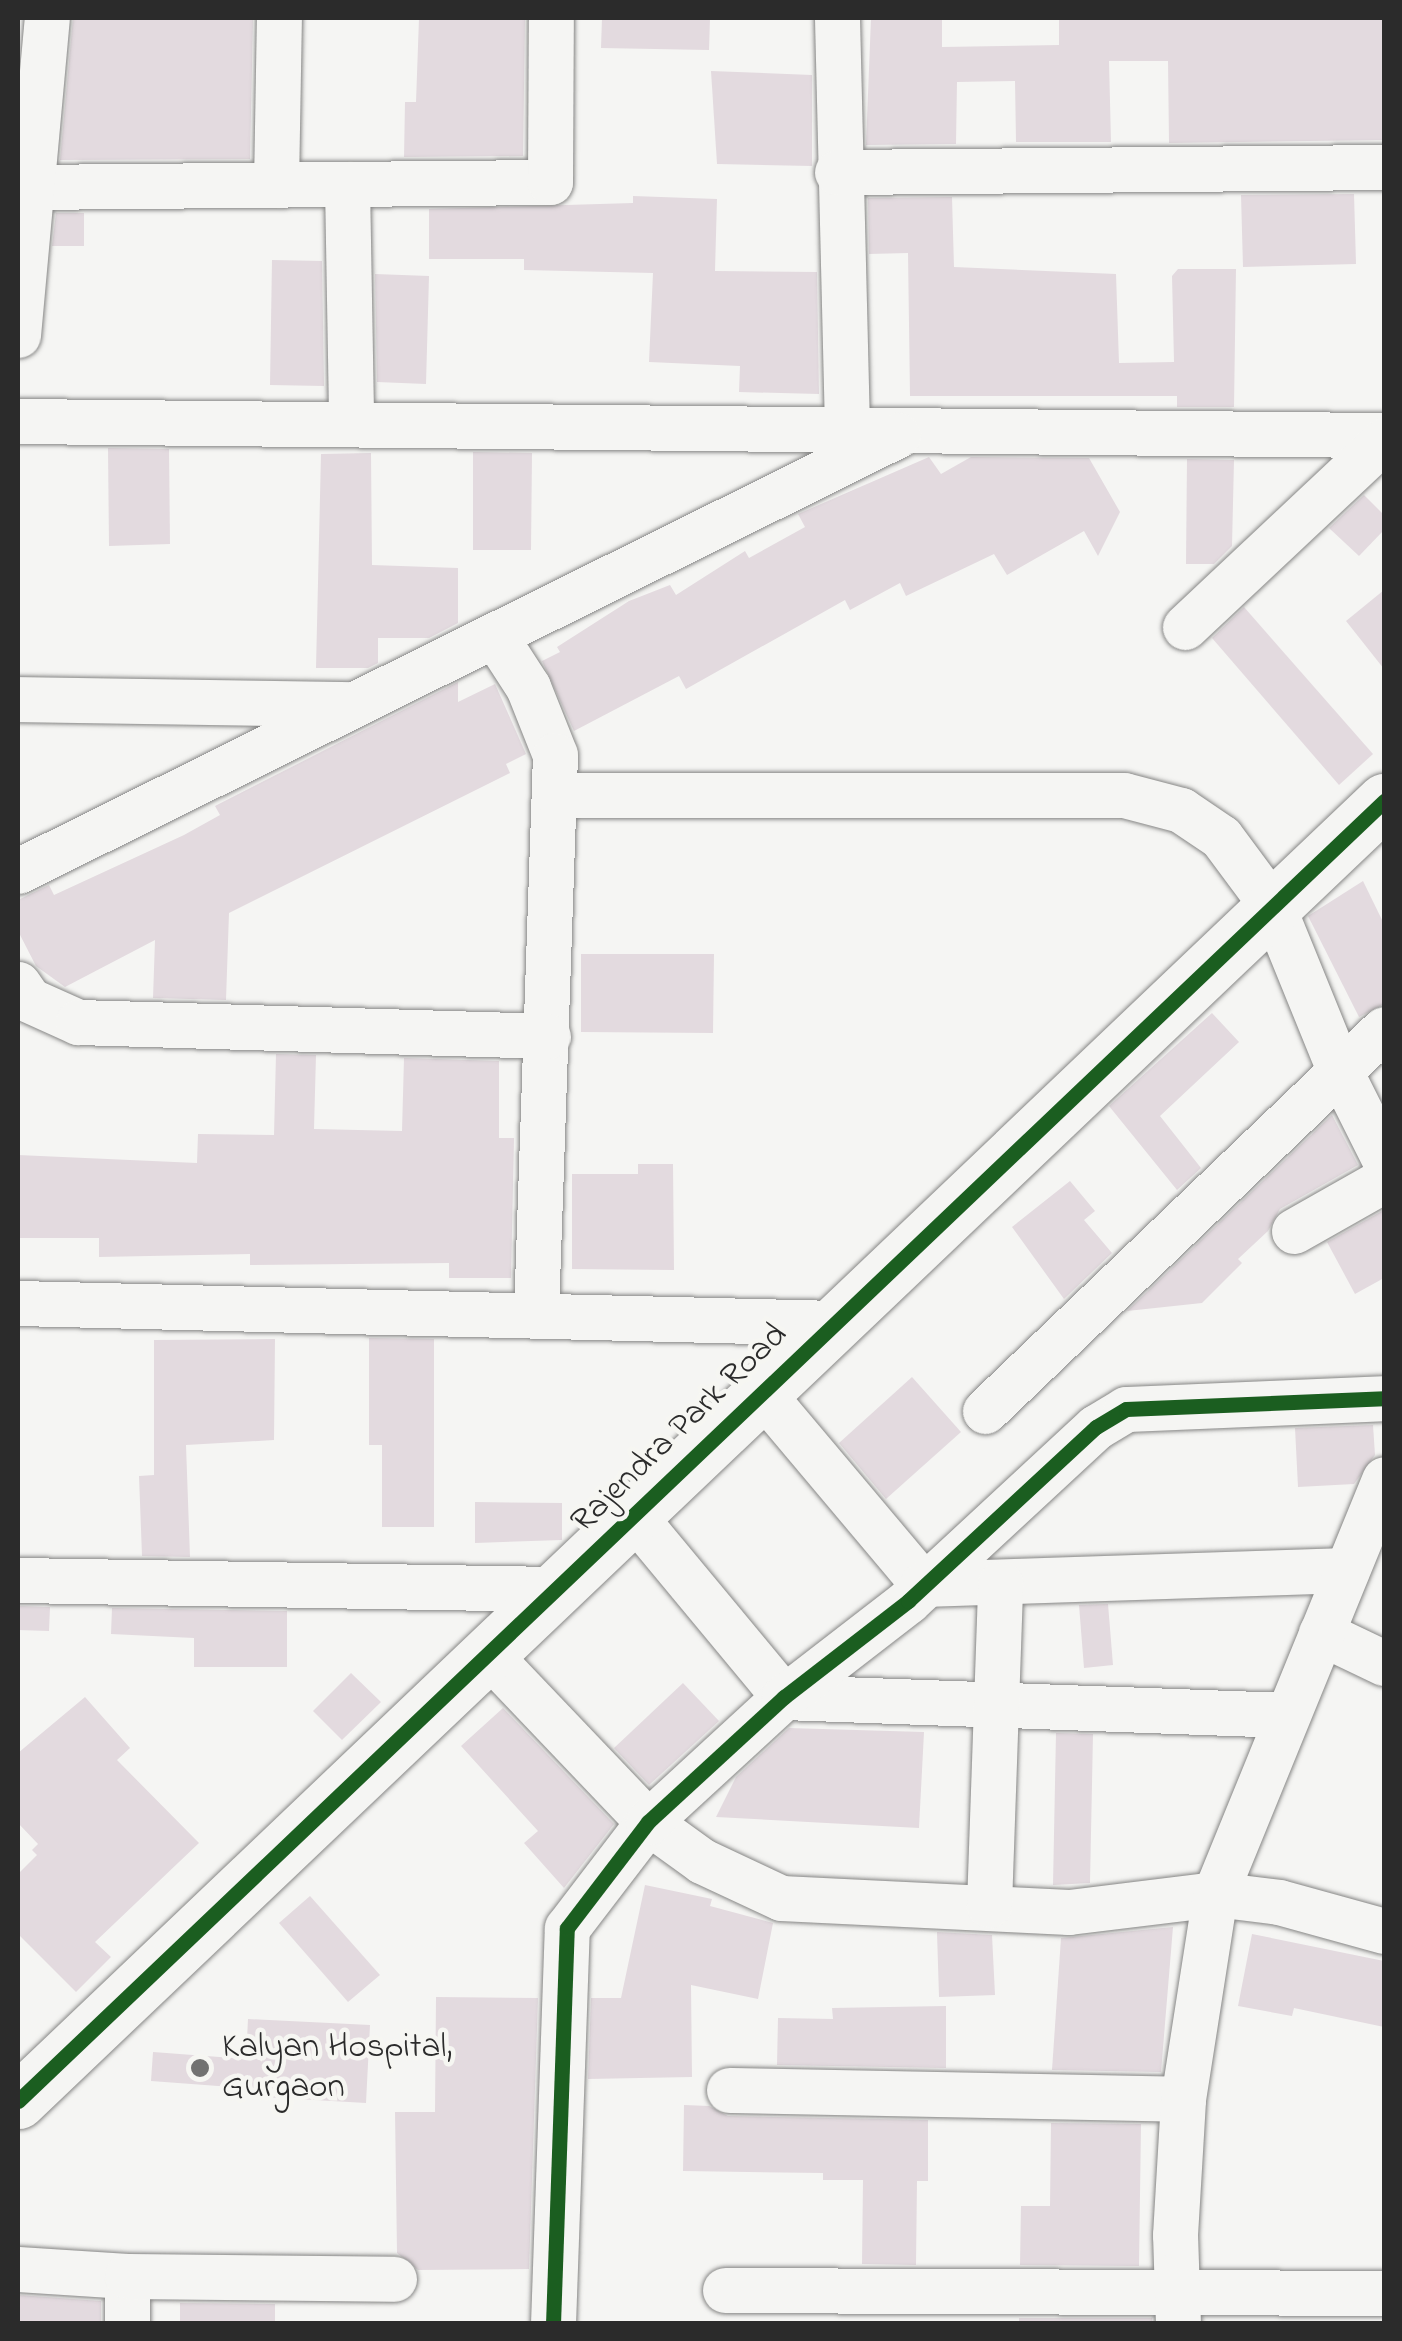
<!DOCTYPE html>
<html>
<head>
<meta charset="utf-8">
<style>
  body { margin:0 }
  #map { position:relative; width:1402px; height:2341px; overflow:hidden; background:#f5f5f3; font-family:"Indie Flower",sans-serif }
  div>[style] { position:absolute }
  .building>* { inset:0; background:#e3dadf }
  .roads { filter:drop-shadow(0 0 2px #868685) drop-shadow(0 0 2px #868685) }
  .minor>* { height:45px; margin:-22.5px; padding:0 22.5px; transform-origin:22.5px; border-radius:22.5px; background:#f5f5f3 }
  .tertiary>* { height:55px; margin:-27.5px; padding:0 27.5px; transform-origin:27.5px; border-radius:27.5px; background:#f5f5f3 }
  .cycleway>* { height:15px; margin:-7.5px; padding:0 7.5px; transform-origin:7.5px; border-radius:7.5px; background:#1b5e20 }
  .dots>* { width:28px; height:28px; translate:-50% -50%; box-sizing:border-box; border:5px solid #f6f6f2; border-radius:50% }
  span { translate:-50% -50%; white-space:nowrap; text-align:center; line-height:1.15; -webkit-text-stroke:9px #f6f6f2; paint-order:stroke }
  .street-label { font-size:35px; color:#2b2b2b }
  .poi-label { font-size:35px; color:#2b2b2b }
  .left { translate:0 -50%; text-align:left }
  .frame { position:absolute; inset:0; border:20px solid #2b2b2b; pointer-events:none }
</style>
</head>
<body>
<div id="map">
  <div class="building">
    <i style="clip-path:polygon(73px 18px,253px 18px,250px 159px,60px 160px)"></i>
    <i style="clip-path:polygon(419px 18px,525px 18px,523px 156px,404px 157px,405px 102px,416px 102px)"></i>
    <i style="clip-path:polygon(602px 18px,710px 18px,709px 50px,601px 48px)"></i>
    <i style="clip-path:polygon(871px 18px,942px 18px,942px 47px,1059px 45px,1059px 18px,1384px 18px,1384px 140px,1169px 143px,1168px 61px,1109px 61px,1111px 142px,1016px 142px,1015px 81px,957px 82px,956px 144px,866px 145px)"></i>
    <i style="clip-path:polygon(711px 71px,812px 75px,812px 166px,717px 164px)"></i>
    <i style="clip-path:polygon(1354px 194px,1356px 264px,1243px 267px,1241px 195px)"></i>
    <i style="clip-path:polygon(633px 196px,717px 199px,715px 271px,817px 272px,819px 394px,739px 392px,740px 366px,649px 362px,653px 273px,524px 270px,524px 259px,429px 259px,429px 209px,633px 203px)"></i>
    <i style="clip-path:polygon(952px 197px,954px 267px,1116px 274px,1119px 363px,1174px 362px,1172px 276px,1178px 269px,1236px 269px,1234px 407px,1177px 407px,1177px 396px,910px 396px,908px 253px,869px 254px,868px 198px)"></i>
    <i style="clip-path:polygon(56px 213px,84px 213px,84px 246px,52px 246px)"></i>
    <i style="clip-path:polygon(272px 260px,322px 261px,324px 386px,270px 385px)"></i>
    <i style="clip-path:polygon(375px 274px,429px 276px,426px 384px,377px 382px)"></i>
    <i style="clip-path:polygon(108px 448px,169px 449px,170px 544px,109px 546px)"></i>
    <i style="clip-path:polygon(473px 452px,532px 453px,531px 550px,473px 550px)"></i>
    <i style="clip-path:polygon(371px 453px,372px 565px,458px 568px,458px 623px,429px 638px,378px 638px,378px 663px,368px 668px,316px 668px,321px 454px)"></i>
    <i style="clip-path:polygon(929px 457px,941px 474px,971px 457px,1089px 458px,1120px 512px,1098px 556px,1084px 531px,1007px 575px,994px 554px,906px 596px,900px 583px,850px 610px,845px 600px,686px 689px,679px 676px,574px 731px,542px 661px,560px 652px,557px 647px,629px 601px,670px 585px,676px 595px,745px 551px,749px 558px,805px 527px,798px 514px)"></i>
    <i style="clip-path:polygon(1187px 459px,1234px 460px,1232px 546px,1214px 564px,1186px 564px)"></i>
    <i style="clip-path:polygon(1364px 495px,1384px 515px,1384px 530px,1359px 556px,1329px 528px)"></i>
    <i style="clip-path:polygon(1384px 590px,1384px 669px,1346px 621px)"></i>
    <i style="clip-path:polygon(1244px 607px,1373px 754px,1339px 785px,1212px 638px)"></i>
    <i style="clip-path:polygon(458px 682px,458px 702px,495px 684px,526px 754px,506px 764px,510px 773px,229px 913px,226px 1000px,153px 998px,155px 940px,65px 987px,36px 966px,18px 931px,18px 900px,49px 885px,54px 895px,184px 835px,220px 815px,215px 806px)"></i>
    <i style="clip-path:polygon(1363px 881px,1384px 924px,1384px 1004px,1359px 1017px,1308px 916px)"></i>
    <i style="clip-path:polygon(581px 954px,714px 954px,713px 1033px,581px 1032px)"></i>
    <i style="clip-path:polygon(1212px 1013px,1239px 1042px,1160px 1116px,1201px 1168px,1177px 1190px,1109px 1106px)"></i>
    <i style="clip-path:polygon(276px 1054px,316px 1055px,314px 1129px,402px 1131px,404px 1058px,499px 1061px,499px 1138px,514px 1138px,511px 1278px,449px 1278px,449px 1263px,250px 1265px,250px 1254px,99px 1257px,99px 1238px,18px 1238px,18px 1155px,197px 1163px,198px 1134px,274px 1135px)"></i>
    <i style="clip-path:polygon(1332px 1115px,1358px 1165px,1280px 1209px,1268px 1231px,1238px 1259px,1242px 1263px,1202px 1303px,1127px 1311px)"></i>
    <i style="clip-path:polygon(638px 1164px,673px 1164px,674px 1270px,572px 1269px,572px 1174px,638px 1174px)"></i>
    <i style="clip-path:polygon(1070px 1181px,1095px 1211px,1084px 1220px,1112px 1253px,1064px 1299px,1012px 1227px)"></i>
    <i style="clip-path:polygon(1384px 1210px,1384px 1278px,1355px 1294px,1327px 1242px)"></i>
    <i style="clip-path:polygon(369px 1338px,434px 1339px,434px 1527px,382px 1527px,382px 1445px,369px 1445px)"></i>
    <i style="clip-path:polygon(275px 1339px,274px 1440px,186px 1445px,190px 1557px,142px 1556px,139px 1476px,154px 1475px,154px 1340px)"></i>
    <i style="clip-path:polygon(912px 1377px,961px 1432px,886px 1499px,839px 1443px)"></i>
    <i style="clip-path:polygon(1373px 1425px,1375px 1455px,1354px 1484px,1298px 1487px,1295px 1428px)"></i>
    <i style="clip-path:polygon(475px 1502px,562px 1503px,562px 1540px,475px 1543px)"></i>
    <i style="clip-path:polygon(1108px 1604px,1113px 1665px,1084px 1668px,1079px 1605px)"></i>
    <i style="clip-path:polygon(18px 1606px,50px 1607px,49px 1631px,18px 1630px)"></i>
    <i style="clip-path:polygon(112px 1608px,287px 1611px,287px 1667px,194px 1667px,194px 1638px,111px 1634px)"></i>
    <i style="clip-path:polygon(351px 1673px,381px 1702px,342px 1740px,313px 1711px)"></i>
    <i style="clip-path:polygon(683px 1683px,719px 1721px,649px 1785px,614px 1748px)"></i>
    <i style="clip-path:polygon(85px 1697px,130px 1748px,117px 1760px,199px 1843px,95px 1942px,111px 1957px,76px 1992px,18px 1934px,18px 1874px,37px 1855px,32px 1850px,38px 1844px,18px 1823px,18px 1753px)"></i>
    <i style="clip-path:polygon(503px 1708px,614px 1824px,564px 1888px,524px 1843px,538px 1831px,461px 1746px)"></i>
    <i style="clip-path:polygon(789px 1728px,924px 1732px,919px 1828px,716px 1817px,736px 1777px)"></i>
    <i style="clip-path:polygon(1056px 1733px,1093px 1734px,1090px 1883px,1053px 1885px)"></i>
    <i style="clip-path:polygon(645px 1885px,712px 1899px,710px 1906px,773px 1923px,758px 1999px,691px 1985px,692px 2077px,588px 2079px,591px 1998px,621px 1998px)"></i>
    <i style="clip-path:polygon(310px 1896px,380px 1975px,348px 2002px,279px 1923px)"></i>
    <i style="clip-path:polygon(1173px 1927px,1161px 2072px,1052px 2070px,1061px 1938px)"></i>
    <i style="clip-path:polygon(937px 1932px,992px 1935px,995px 1995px,939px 1997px)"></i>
    <i style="clip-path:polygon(1252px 1934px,1384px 1961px,1384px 2027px,1294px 2008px,1292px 2016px,1238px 2006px)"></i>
    <i style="clip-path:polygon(436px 1997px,538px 1998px,529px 2269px,418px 2270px,397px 2253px,395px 2112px,435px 2112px)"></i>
    <i style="clip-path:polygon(946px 2006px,946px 2068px,777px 2065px,778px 2018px,833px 2019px,832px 2008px)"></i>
    <i style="clip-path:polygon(248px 2019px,370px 2025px,366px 2103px,244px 2096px,245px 2088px,151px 2081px,153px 2052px,246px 2059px)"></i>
    <i style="clip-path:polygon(684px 2105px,709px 2106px,728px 2116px,928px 2120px,928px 2181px,917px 2181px,916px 2265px,862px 2264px,863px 2180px,823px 2180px,823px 2173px,683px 2171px)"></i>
    <i style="clip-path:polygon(1051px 2123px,1141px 2124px,1139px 2266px,1020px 2265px,1021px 2206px,1050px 2206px)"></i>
    <i style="clip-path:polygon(18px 2295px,101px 2301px,101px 2324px,18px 2324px)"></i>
    <i style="clip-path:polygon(180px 2303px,275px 2304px,275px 2324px,180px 2324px)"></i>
    <i style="clip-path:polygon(1019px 2318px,1152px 2318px,1152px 2324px,1019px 2324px)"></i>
  </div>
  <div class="roads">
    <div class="minor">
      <i style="left:837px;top:18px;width:412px;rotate:88.6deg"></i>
      <i style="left:837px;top:172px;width:547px;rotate:-0.52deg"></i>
      <i style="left:347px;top:184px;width:240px;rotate:89deg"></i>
      <i style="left:276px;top:185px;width:167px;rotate:-89deg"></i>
      <i style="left:28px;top:187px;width:522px;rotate:-0.55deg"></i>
      <i style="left:550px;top:182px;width:164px;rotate:-89.7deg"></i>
      <i style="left:18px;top:335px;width:318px;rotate:-84.8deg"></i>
      <i style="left:18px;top:421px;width:1366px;rotate:0.59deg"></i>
      <i style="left:1185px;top:627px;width:273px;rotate:-43.2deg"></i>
      <i style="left:495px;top:636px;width:61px;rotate:57.1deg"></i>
      <i style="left:528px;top:687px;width:73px;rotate:68.3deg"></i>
      <i style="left:555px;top:755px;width:557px;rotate:91.95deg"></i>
      <i style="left:18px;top:699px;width:332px;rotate:0.9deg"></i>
      <i style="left:558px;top:795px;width:566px"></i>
      <i style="left:1124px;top:795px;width:59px;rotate:14.7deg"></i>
      <i style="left:1181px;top:810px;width:48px;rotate:34deg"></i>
      <i style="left:1221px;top:837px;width:87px;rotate:53.4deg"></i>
      <i style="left:1273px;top:907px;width:173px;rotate:67.9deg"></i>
      <i style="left:1338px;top:1067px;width:103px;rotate:63.4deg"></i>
      <i style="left:18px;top:871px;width:982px;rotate:-26.36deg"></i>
      <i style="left:18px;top:984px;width:19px;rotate:55deg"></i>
      <i style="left:29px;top:1000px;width:54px;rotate:24.2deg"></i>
      <i style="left:78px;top:1022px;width:470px;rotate:1.7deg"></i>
      <i style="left:1294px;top:1231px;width:103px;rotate:-29.5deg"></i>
      <i style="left:18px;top:1303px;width:818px;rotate:1.4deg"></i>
      <i style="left:762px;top:1393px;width:250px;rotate:49.9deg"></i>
      <i style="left:923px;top:1584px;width:424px;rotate:-1.9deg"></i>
      <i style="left:985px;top:1411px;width:552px;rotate:-43.75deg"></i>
      <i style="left:633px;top:1515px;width:236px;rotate:50.3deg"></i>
      <i style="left:784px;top:1697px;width:502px;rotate:2.05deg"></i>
      <i style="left:18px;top:1580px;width:537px;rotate:0.96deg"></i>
      <i style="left:1321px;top:1633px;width:70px;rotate:25.5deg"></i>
      <i style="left:488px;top:1654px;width:232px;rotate:46.4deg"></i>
      <i style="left:648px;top:1822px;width:67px;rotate:35.8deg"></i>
      <i style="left:702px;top:1861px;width:87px;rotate:25.1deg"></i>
      <i style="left:781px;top:1898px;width:288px;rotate:2.8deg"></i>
      <i style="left:1069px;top:1912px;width:147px;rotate:-7deg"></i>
      <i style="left:1215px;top:1894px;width:64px;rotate:7.1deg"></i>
      <i style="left:1279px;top:1902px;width:109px;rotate:15.4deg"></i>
      <i style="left:989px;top:1905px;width:322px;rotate:-88deg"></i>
      <i style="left:729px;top:2090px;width:454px;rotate:1.1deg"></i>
      <i style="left:18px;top:2269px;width:109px;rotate:3.7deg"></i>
      <i style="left:127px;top:2276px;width:48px;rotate:90deg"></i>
      <i style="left:127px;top:2276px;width:267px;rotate:0.6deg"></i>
      <i style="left:725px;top:2290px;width:659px;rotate:0.26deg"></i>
      <i style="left:553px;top:2324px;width:396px;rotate:-88deg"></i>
      <i style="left:567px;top:1928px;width:133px;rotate:-52.6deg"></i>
      <i style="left:648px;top:1822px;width:185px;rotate:-42.6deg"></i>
      <i style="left:784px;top:1697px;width:157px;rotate:-37.7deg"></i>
      <i style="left:908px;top:1601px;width:256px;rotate:-42.8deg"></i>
      <i style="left:1096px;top:1427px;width:35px;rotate:-31deg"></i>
      <i style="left:1126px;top:1409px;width:258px;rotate:-2.4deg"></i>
      <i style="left:1178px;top:2324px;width:89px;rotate:-91.9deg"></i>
      <i style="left:1175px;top:2235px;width:136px;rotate:-86.6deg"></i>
      <i style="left:1183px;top:2099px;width:207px;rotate:-81.1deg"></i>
      <i style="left:1215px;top:1894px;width:448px;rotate:-67.8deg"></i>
    </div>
    <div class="tertiary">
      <i style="left:18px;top:2101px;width:1886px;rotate:-43.58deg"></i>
    </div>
  </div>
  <div class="cycleway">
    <i style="left:18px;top:2101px;width:1886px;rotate:-43.58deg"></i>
    <i style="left:553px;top:2324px;width:396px;rotate:-88deg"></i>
    <i style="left:567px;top:1928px;width:133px;rotate:-52.6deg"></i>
    <i style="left:648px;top:1822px;width:185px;rotate:-42.6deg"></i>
    <i style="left:784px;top:1697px;width:157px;rotate:-37.7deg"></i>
    <i style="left:908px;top:1601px;width:256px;rotate:-42.8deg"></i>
    <i style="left:1096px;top:1427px;width:35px;rotate:-31deg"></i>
    <i style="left:1126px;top:1409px;width:258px;rotate:-2.4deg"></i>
  </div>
  <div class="dots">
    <i style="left:200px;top:2068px;background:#727271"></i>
  </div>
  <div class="street-label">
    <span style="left:680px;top:1429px;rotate:-44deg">Rajendra Park Road</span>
  </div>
  <div class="poi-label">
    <span class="left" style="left:222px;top:2068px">Kalyan Hospital,<br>Gurgaon</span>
  </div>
  <div class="frame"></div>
</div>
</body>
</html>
